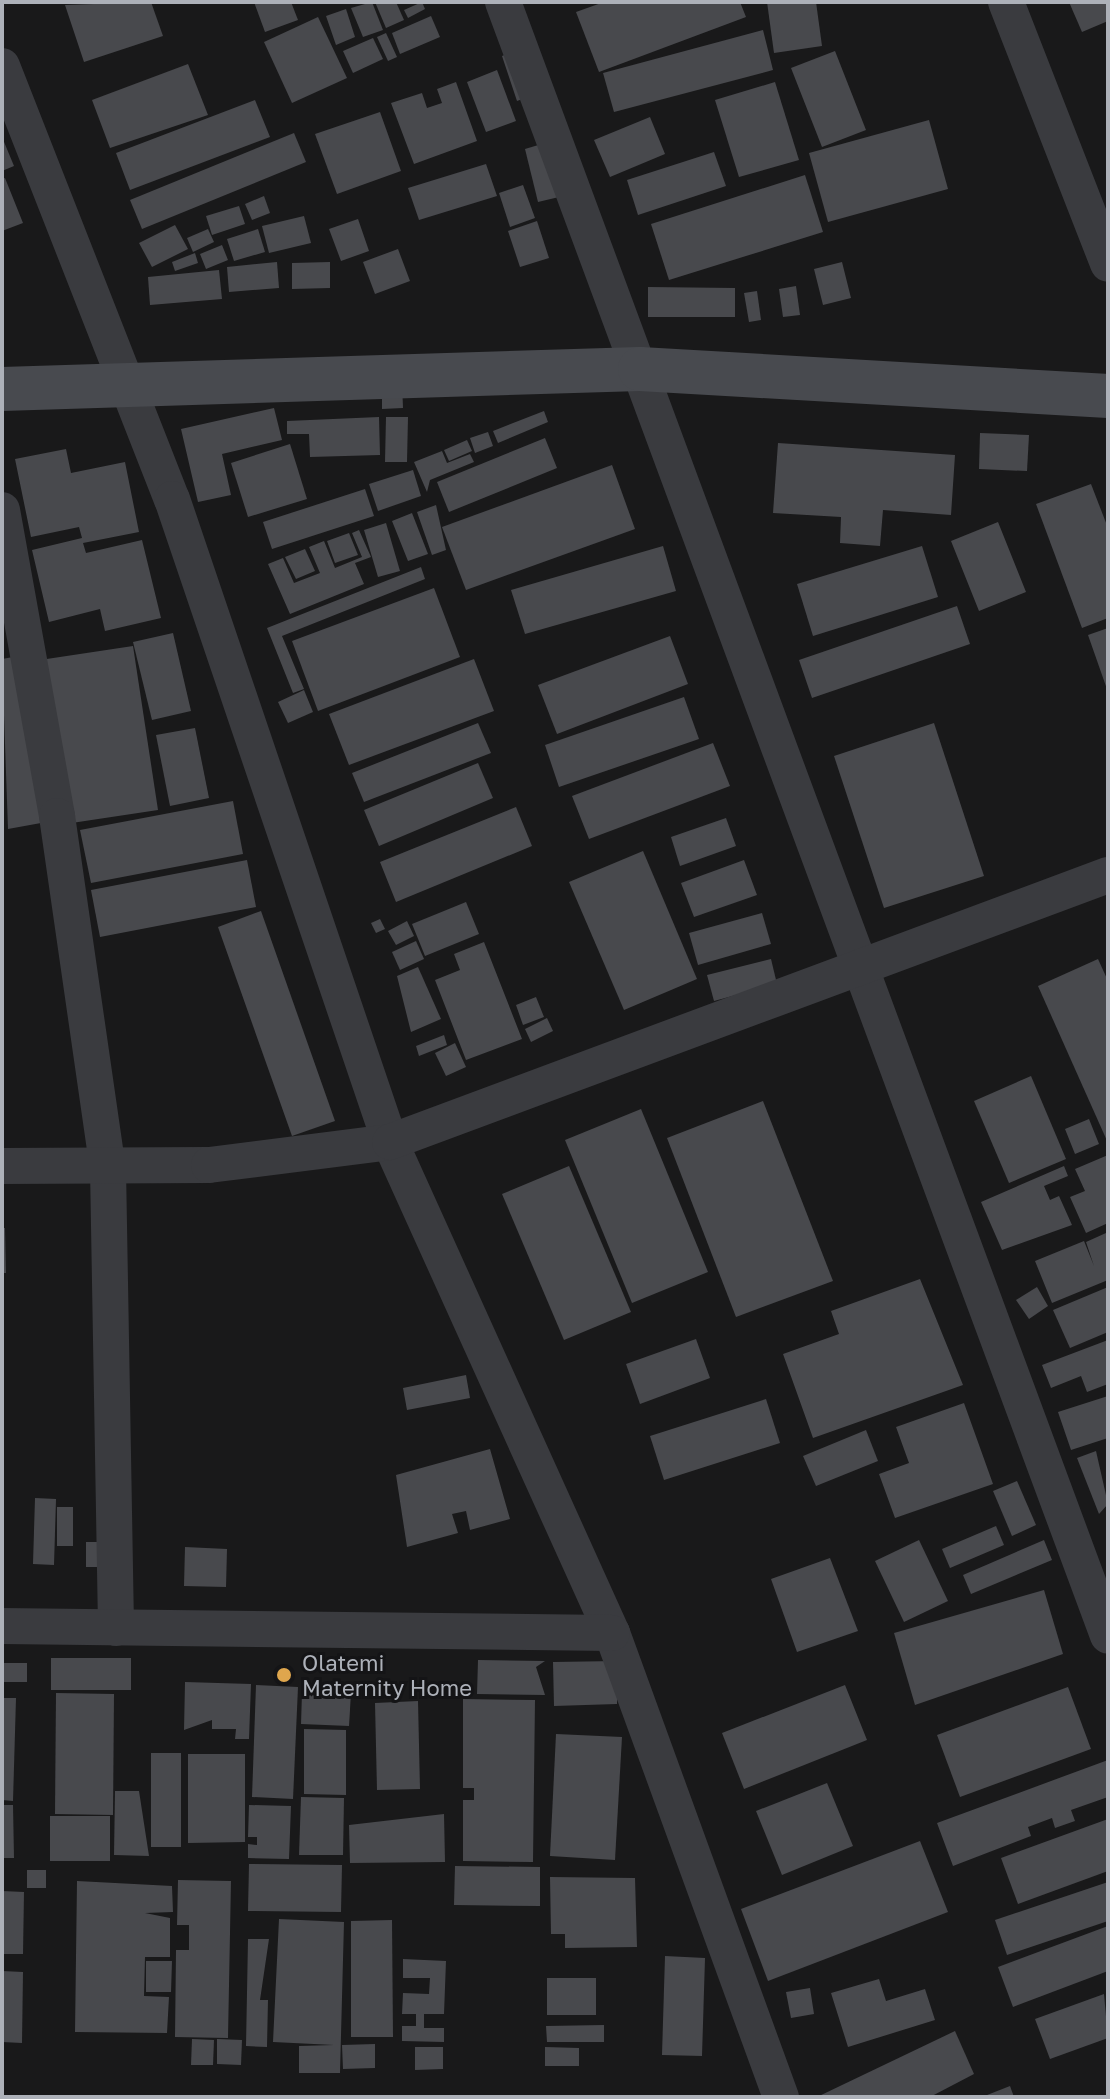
<!DOCTYPE html>
<html>
<head>
<meta charset="utf-8">
<style>
  body { margin:0 }
  #map { position:relative; width:1110px; height:2099px; overflow:hidden; background:#19191a; font-family:"Golos Text",sans-serif }
  div>[style] { position:absolute }
  .building>* { inset:0; background:#48494d }
  .street>* { height:36px; margin:-18px; padding:0 18px; transform-origin:18px; border-radius:18px; background:#3a3b3f }
  .secondary>* { height:44px; margin:-22px; padding:0 22px; transform-origin:22px; border-radius:22px; background:#484a4f }
  .dots>* { width:22px; height:22px; translate:-50% -50%; box-sizing:border-box; border:4px solid #141416; border-radius:50% }
  span { translate:-50% -50%; white-space:nowrap; text-align:center; line-height:1.15; -webkit-text-stroke:6px #141416; paint-order:stroke }
  .poi-label { font-size:22px; color:#adb1b9 }
  .left { translate:0 -50%; text-align:left }
  .frame { position:absolute; inset:0; border:4px solid #adb1b9; pointer-events:none }
</style>
</head>
<body>
<div id="map">
  <div class="building">
    <i style="clip-path:polygon(151px 2px,163px 36px,84px 62px,65px 5px)"></i>
    <i style="clip-path:polygon(254px 2px,291px 2px,298px 20px,265px 32px)"></i>
    <i style="clip-path:polygon(372px 2px,383px 30px,363px 37px,351px 8px)"></i>
    <i style="clip-path:polygon(375px 2px,396px 2px,404px 20px,386px 28px)"></i>
    <i style="clip-path:polygon(422px 2px,425px 9px,408px 18px,404px 10px)"></i>
    <i style="clip-path:polygon(604px 2px,740px 2px,746px 17px,599px 72px,576px 12px)"></i>
    <i style="clip-path:polygon(767px 2px,816px 2px,822px 46px,774px 53px)"></i>
    <i style="clip-path:polygon(1069px 2px,1108px 2px,1108px 21px,1082px 32px)"></i>
    <i style="clip-path:polygon(346px 9px,355px 37px,336px 45px,326px 16px)"></i>
    <i style="clip-path:polygon(431px 16px,440px 37px,400px 54px,392px 33px)"></i>
    <i style="clip-path:polygon(318px 17px,347px 78px,292px 103px,264px 42px)"></i>
    <i style="clip-path:polygon(763px 30px,773px 70px,614px 112px,603px 73px)"></i>
    <i style="clip-path:polygon(386px 33px,397px 57px,388px 61px,377px 37px)"></i>
    <i style="clip-path:polygon(373px 38px,383px 59px,353px 73px,343px 51px)"></i>
    <i style="clip-path:polygon(835px 51px,866px 130px,822px 147px,791px 68px)"></i>
    <i style="clip-path:polygon(512px 52px,528px 97px,517px 101px,502px 56px)"></i>
    <i style="clip-path:polygon(188px 64px,208px 115px,110px 148px,92px 100px)"></i>
    <i style="clip-path:polygon(497px 70px,516px 121px,486px 132px,467px 82px)"></i>
    <i style="clip-path:polygon(456px 82px,477px 141px,414px 164px,391px 103px,422px 93px,427px 108px,442px 103px,437px 89px)"></i>
    <i style="clip-path:polygon(775px 82px,799px 160px,739px 177px,715px 100px)"></i>
    <i style="clip-path:polygon(255px 100px,270px 137px,130px 190px,116px 153px)"></i>
    <i style="clip-path:polygon(380px 112px,401px 171px,337px 194px,315px 134px)"></i>
    <i style="clip-path:polygon(650px 117px,665px 154px,610px 177px,594px 140px)"></i>
    <i style="clip-path:polygon(929px 120px,948px 189px,828px 222px,809px 153px)"></i>
    <i style="clip-path:polygon(294px 133px,306px 162px,142px 229px,130px 200px)"></i>
    <i style="clip-path:polygon(2px 137px,14px 166px,2px 171px)"></i>
    <i style="clip-path:polygon(545px 143px,559px 197px,538px 202px,525px 149px)"></i>
    <i style="clip-path:polygon(714px 152px,726px 186px,638px 215px,627px 180px)"></i>
    <i style="clip-path:polygon(486px 164px,497px 196px,419px 220px,408px 188px)"></i>
    <i style="clip-path:polygon(805px 175px,823px 232px,669px 280px,651px 224px)"></i>
    <i style="clip-path:polygon(5px 178px,23px 223px,2px 231px,2px 179px)"></i>
    <i style="clip-path:polygon(523px 185px,535px 218px,510px 227px,499px 193px)"></i>
    <i style="clip-path:polygon(264px 196px,270px 213px,252px 220px,245px 204px)"></i>
    <i style="clip-path:polygon(239px 206px,245px 224px,212px 235px,206px 216px)"></i>
    <i style="clip-path:polygon(304px 216px,311px 243px,269px 253px,262px 226px)"></i>
    <i style="clip-path:polygon(358px 219px,369px 251px,341px 261px,329px 229px)"></i>
    <i style="clip-path:polygon(537px 221px,549px 258px,520px 267px,508px 231px)"></i>
    <i style="clip-path:polygon(175px 225px,188px 249px,152px 267px,139px 243px)"></i>
    <i style="clip-path:polygon(208px 229px,214px 242px,193px 252px,187px 238px)"></i>
    <i style="clip-path:polygon(258px 229px,265px 252px,234px 261px,227px 239px)"></i>
    <i style="clip-path:polygon(222px 245px,228px 260px,206px 269px,200px 254px)"></i>
    <i style="clip-path:polygon(398px 249px,410px 281px,375px 294px,363px 262px)"></i>
    <i style="clip-path:polygon(195px 253px,198px 263px,175px 271px,172px 262px)"></i>
    <i style="clip-path:polygon(277px 262px,279px 288px,229px 292px,227px 267px)"></i>
    <i style="clip-path:polygon(330px 262px,330px 288px,292px 289px,292px 263px)"></i>
    <i style="clip-path:polygon(842px 262px,851px 298px,823px 305px,814px 269px)"></i>
    <i style="clip-path:polygon(219px 270px,222px 299px,150px 305px,148px 277px)"></i>
    <i style="clip-path:polygon(796px 286px,800px 315px,783px 317px,779px 289px)"></i>
    <i style="clip-path:polygon(648px 287px,735px 288px,735px 317px,648px 317px)"></i>
    <i style="clip-path:polygon(757px 291px,761px 320px,749px 322px,744px 293px)"></i>
    <i style="clip-path:polygon(382px 382px,402px 382px,403px 408px,382px 409px)"></i>
    <i style="clip-path:polygon(274px 408px,282px 440px,222px 454px,231px 495px,198px 502px,181px 429px)"></i>
    <i style="clip-path:polygon(544px 411px,548px 422px,498px 443px,493px 431px)"></i>
    <i style="clip-path:polygon(379px 417px,380px 455px,310px 457px,309px 434px,287px 434px,287px 421px)"></i>
    <i style="clip-path:polygon(386px 417px,408px 417px,407px 462px,385px 462px)"></i>
    <i style="clip-path:polygon(488px 432px,493px 446px,475px 453px,470px 438px)"></i>
    <i style="clip-path:polygon(980px 433px,1029px 435px,1027px 471px,979px 469px)"></i>
    <i style="clip-path:polygon(545px 438px,557px 468px,449px 512px,437px 482px)"></i>
    <i style="clip-path:polygon(467px 440px,472px 451px,449px 461px,444px 450px)"></i>
    <i style="clip-path:polygon(778px 443px,955px 455px,951px 515px,883px 510px,880px 546px,840px 543px,841px 517px,773px 513px)"></i>
    <i style="clip-path:polygon(290px 444px,307px 499px,248px 517px,231px 463px)"></i>
    <i style="clip-path:polygon(66px 449px,71px 473px,125px 462px,139px 532px,83px 543px,86px 553px,142px 540px,161px 618px,105px 631px,100px 609px,49px 622px,32px 550px,82px 538px,79px 527px,31px 537px,15px 459px)"></i>
    <i style="clip-path:polygon(442px 451px,447px 463px,470px 454px,474px 462px,430px 480px,427px 492px,414px 462px)"></i>
    <i style="clip-path:polygon(612px 465px,635px 529px,466px 590px,442px 527px)"></i>
    <i style="clip-path:polygon(413px 470px,421px 496px,378px 511px,369px 484px)"></i>
    <i style="clip-path:polygon(1091px 484px,1108px 528px,1108px 618px,1082px 628px,1036px 504px)"></i>
    <i style="clip-path:polygon(365px 489px,374px 516px,272px 549px,263px 522px)"></i>
    <i style="clip-path:polygon(436px 505px,446px 550px,432px 555px,417px 512px)"></i>
    <i style="clip-path:polygon(412px 513px,428px 554px,408px 561px,392px 521px)"></i>
    <i style="clip-path:polygon(998px 522px,1026px 592px,979px 611px,951px 541px)"></i>
    <i style="clip-path:polygon(386px 523px,400px 571px,378px 577px,364px 530px)"></i>
    <i style="clip-path:polygon(359px 530px,371px 557px,355px 563px,364px 584px,290px 614px,268px 564px,283px 558px,294px 583px,320px 573px,309px 547px,324px 541px,335px 568px,362px 557px,352px 533px)"></i>
    <i style="clip-path:polygon(349px 533px,358px 555px,335px 563px,327px 541px)"></i>
    <i style="clip-path:polygon(663px 546px,676px 591px,525px 634px,511px 590px)"></i>
    <i style="clip-path:polygon(922px 546px,938px 597px,813px 636px,797px 584px)"></i>
    <i style="clip-path:polygon(305px 549px,315px 571px,296px 579px,285px 557px)"></i>
    <i style="clip-path:polygon(421px 567px,425px 579px,282px 636px,304px 689px,293px 693px,267px 628px)"></i>
    <i style="clip-path:polygon(434px 588px,460px 657px,318px 711px,292px 641px)"></i>
    <i style="clip-path:polygon(957px 606px,970px 644px,812px 698px,799px 660px)"></i>
    <i style="clip-path:polygon(1108px 628px,1108px 692px,1088px 635px)"></i>
    <i style="clip-path:polygon(173px 633px,191px 711px,152px 720px,133px 642px)"></i>
    <i style="clip-path:polygon(670px 636px,688px 684px,557px 734px,538px 685px)"></i>
    <i style="clip-path:polygon(133px 646px,158px 810px,65px 824px,40px 660px)"></i>
    <i style="clip-path:polygon(24px 655px,52px 821px,8px 829px,2px 659px)"></i>
    <i style="clip-path:polygon(474px 659px,494px 711px,349px 765px,329px 714px)"></i>
    <i style="clip-path:polygon(304px 690px,313px 712px,288px 723px,278px 702px)"></i>
    <i style="clip-path:polygon(684px 697px,699px 739px,559px 787px,545px 745px)"></i>
    <i style="clip-path:polygon(478px 723px,491px 753px,364px 802px,352px 773px)"></i>
    <i style="clip-path:polygon(934px 723px,984px 876px,884px 908px,834px 756px)"></i>
    <i style="clip-path:polygon(195px 728px,209px 798px,170px 806px,156px 735px)"></i>
    <i style="clip-path:polygon(713px 743px,730px 786px,589px 839px,572px 796px)"></i>
    <i style="clip-path:polygon(478px 763px,493px 798px,379px 846px,364px 810px)"></i>
    <i style="clip-path:polygon(233px 801px,243px 854px,91px 883px,80px 830px)"></i>
    <i style="clip-path:polygon(516px 807px,532px 846px,396px 902px,380px 862px)"></i>
    <i style="clip-path:polygon(726px 818px,736px 846px,680px 866px,671px 837px)"></i>
    <i style="clip-path:polygon(643px 851px,697px 979px,624px 1010px,569px 882px)"></i>
    <i style="clip-path:polygon(247px 860px,256px 907px,100px 937px,91px 890px)"></i>
    <i style="clip-path:polygon(744px 860px,757px 895px,694px 917px,681px 883px)"></i>
    <i style="clip-path:polygon(466px 902px,479px 934px,425px 956px,412px 924px)"></i>
    <i style="clip-path:polygon(261px 911px,335px 1121px,292px 1136px,218px 927px)"></i>
    <i style="clip-path:polygon(762px 913px,771px 944px,698px 965px,689px 933px)"></i>
    <i style="clip-path:polygon(380px 919px,385px 929px,376px 933px,371px 923px)"></i>
    <i style="clip-path:polygon(407px 921px,414px 936px,396px 945px,388px 931px)"></i>
    <i style="clip-path:polygon(416px 941px,424px 959px,400px 970px,392px 952px)"></i>
    <i style="clip-path:polygon(484px 942px,522px 1039px,466px 1060px,435px 980px,460px 970px,454px 954px)"></i>
    <i style="clip-path:polygon(771px 959px,777px 984px,714px 1001px,707px 975px)"></i>
    <i style="clip-path:polygon(1098px 959px,1108px 981px,1108px 1143px,1038px 986px)"></i>
    <i style="clip-path:polygon(418px 967px,441px 1019px,411px 1032px,397px 976px)"></i>
    <i style="clip-path:polygon(536px 997px,544px 1017px,523px 1025px,516px 1005px)"></i>
    <i style="clip-path:polygon(547px 1018px,553px 1031px,531px 1042px,525px 1029px)"></i>
    <i style="clip-path:polygon(444px 1035px,447px 1045px,419px 1056px,416px 1046px)"></i>
    <i style="clip-path:polygon(455px 1043px,466px 1067px,446px 1076px,435px 1053px)"></i>
    <i style="clip-path:polygon(1031px 1076px,1066px 1159px,1009px 1183px,974px 1101px)"></i>
    <i style="clip-path:polygon(763px 1101px,833px 1281px,736px 1317px,667px 1138px)"></i>
    <i style="clip-path:polygon(641px 1109px,708px 1272px,632px 1303px,565px 1140px)"></i>
    <i style="clip-path:polygon(1089px 1119px,1099px 1144px,1075px 1154px,1065px 1129px)"></i>
    <i style="clip-path:polygon(1108px 1155px,1108px 1223px,1086px 1233px,1070px 1197px,1085px 1191px,1075px 1169px)"></i>
    <i style="clip-path:polygon(569px 1166px,631px 1312px,564px 1340px,502px 1194px)"></i>
    <i style="clip-path:polygon(1064px 1166px,1068px 1176px,1044px 1186px,1050px 1200px,1059px 1196px,1072px 1225px,1002px 1250px,981px 1202px)"></i>
    <i style="clip-path:polygon(2px 1228px,5px 1228px,6px 1273px,2px 1273px)"></i>
    <i style="clip-path:polygon(1106px 1233px,1108px 1280px,1052px 1303px,1035px 1261px,1084px 1241px,1094px 1266px,1086px 1242px)"></i>
    <i style="clip-path:polygon(920px 1279px,963px 1385px,813px 1438px,783px 1354px,839px 1334px,831px 1311px)"></i>
    <i style="clip-path:polygon(1037px 1287px,1048px 1306px,1029px 1319px,1016px 1300px)"></i>
    <i style="clip-path:polygon(1108px 1287px,1108px 1332px,1070px 1348px,1053px 1310px)"></i>
    <i style="clip-path:polygon(696px 1339px,710px 1378px,640px 1404px,626px 1364px)"></i>
    <i style="clip-path:polygon(1108px 1340px,1108px 1384px,1087px 1392px,1081px 1376px,1051px 1388px,1042px 1365px)"></i>
    <i style="clip-path:polygon(466px 1375px,470px 1398px,407px 1410px,403px 1388px)"></i>
    <i style="clip-path:polygon(1108px 1396px,1108px 1438px,1071px 1450px,1058px 1412px)"></i>
    <i style="clip-path:polygon(766px 1399px,780px 1443px,664px 1480px,650px 1436px)"></i>
    <i style="clip-path:polygon(964px 1403px,993px 1484px,895px 1518px,879px 1474px,909px 1463px,896px 1427px)"></i>
    <i style="clip-path:polygon(866px 1430px,878px 1461px,816px 1486px,803px 1456px)"></i>
    <i style="clip-path:polygon(490px 1449px,510px 1519px,470px 1530px,466px 1511px,452px 1514px,458px 1533px,407px 1547px,396px 1475px)"></i>
    <i style="clip-path:polygon(1096px 1451px,1108px 1504px,1099px 1514px,1077px 1458px)"></i>
    <i style="clip-path:polygon(1017px 1481px,1036px 1525px,1012px 1536px,993px 1491px)"></i>
    <i style="clip-path:polygon(35px 1498px,56px 1499px,54px 1565px,33px 1564px)"></i>
    <i style="clip-path:polygon(57px 1507px,73px 1507px,73px 1546px,57px 1546px)"></i>
    <i style="clip-path:polygon(996px 1526px,1004px 1545px,950px 1568px,942px 1549px)"></i>
    <i style="clip-path:polygon(919px 1540px,948px 1601px,904px 1622px,875px 1561px)"></i>
    <i style="clip-path:polygon(1044px 1540px,1052px 1560px,971px 1594px,963px 1575px)"></i>
    <i style="clip-path:polygon(86px 1542px,107px 1542px,107px 1567px,86px 1567px)"></i>
    <i style="clip-path:polygon(185px 1547px,227px 1549px,226px 1587px,184px 1586px)"></i>
    <i style="clip-path:polygon(830px 1558px,858px 1631px,797px 1652px,771px 1579px)"></i>
    <i style="clip-path:polygon(1044px 1590px,1063px 1654px,915px 1705px,894px 1633px)"></i>
    <i style="clip-path:polygon(51px 1658px,131px 1658px,131px 1690px,51px 1690px)"></i>
    <i style="clip-path:polygon(478px 1660px,545px 1661px,536px 1667px,545px 1695px,477px 1694px)"></i>
    <i style="clip-path:polygon(617px 1661px,617px 1704px,554px 1706px,553px 1662px)"></i>
    <i style="clip-path:polygon(2px 1663px,27px 1663px,27px 1682px,2px 1682px)"></i>
    <i style="clip-path:polygon(185px 1682px,251px 1684px,249px 1739px,235px 1739px,236px 1729px,212px 1729px,212px 1720px,184px 1730px)"></i>
    <i style="clip-path:polygon(256px 1685px,298px 1687px,293px 1799px,252px 1797px)"></i>
    <i style="clip-path:polygon(845px 1685px,867px 1740px,744px 1789px,722px 1733px)"></i>
    <i style="clip-path:polygon(1068px 1687px,1091px 1749px,960px 1797px,937px 1735px)"></i>
    <i style="clip-path:polygon(302px 1692px,351px 1693px,349px 1726px,301px 1724px)"></i>
    <i style="clip-path:polygon(56px 1693px,114px 1694px,113px 1815px,55px 1814px)"></i>
    <i style="clip-path:polygon(2px 1698px,16px 1698px,13px 1801px,2px 1800px)"></i>
    <i style="clip-path:polygon(463px 1699px,535px 1700px,533px 1862px,463px 1861px,463px 1800px,474px 1800px,474px 1788px,463px 1788px)"></i>
    <i style="clip-path:polygon(418px 1701px,420px 1789px,377px 1790px,375px 1703px)"></i>
    <i style="clip-path:polygon(304px 1729px,346px 1730px,346px 1795px,304px 1794px)"></i>
    <i style="clip-path:polygon(556px 1734px,622px 1737px,615px 1860px,550px 1856px)"></i>
    <i style="clip-path:polygon(151px 1753px,181px 1753px,181px 1847px,151px 1847px)"></i>
    <i style="clip-path:polygon(188px 1754px,245px 1754px,245px 1842px,188px 1843px)"></i>
    <i style="clip-path:polygon(1108px 1760px,1108px 1797px,1071px 1810px,1075px 1821px,1055px 1828px,1052px 1818px,1028px 1827px,1031px 1836px,953px 1866px,937px 1823px)"></i>
    <i style="clip-path:polygon(827px 1783px,853px 1846px,782px 1875px,756px 1811px)"></i>
    <i style="clip-path:polygon(115px 1791px,139px 1791px,149px 1856px,114px 1855px)"></i>
    <i style="clip-path:polygon(301px 1797px,344px 1798px,343px 1855px,299px 1855px)"></i>
    <i style="clip-path:polygon(2px 1805px,13px 1805px,14px 1858px,2px 1858px)"></i>
    <i style="clip-path:polygon(249px 1805px,291px 1806px,289px 1859px,248px 1858px,248px 1844px,257px 1845px,257px 1837px,248px 1837px)"></i>
    <i style="clip-path:polygon(444px 1814px,445px 1862px,350px 1863px,349px 1825px)"></i>
    <i style="clip-path:polygon(50px 1816px,110px 1816px,110px 1861px,50px 1861px)"></i>
    <i style="clip-path:polygon(1108px 1819px,1108px 1871px,1018px 1904px,1001px 1858px)"></i>
    <i style="clip-path:polygon(920px 1841px,948px 1912px,768px 1981px,741px 1909px)"></i>
    <i style="clip-path:polygon(249px 1864px,342px 1865px,341px 1912px,248px 1911px)"></i>
    <i style="clip-path:polygon(455px 1866px,540px 1867px,540px 1906px,454px 1905px)"></i>
    <i style="clip-path:polygon(27px 1870px,46px 1870px,46px 1888px,27px 1888px)"></i>
    <i style="clip-path:polygon(550px 1877px,635px 1878px,637px 1947px,565px 1948px,565px 1934px,551px 1934px)"></i>
    <i style="clip-path:polygon(178px 1880px,231px 1881px,228px 2038px,175px 2037px,176px 1950px,189px 1950px,189px 1925px,177px 1925px)"></i>
    <i style="clip-path:polygon(77px 1881px,172px 1886px,173px 1912px,145px 1913px,170px 1918px,170px 1957px,145px 1957px,144px 1996px,169px 1997px,167px 2033px,75px 2032px)"></i>
    <i style="clip-path:polygon(1108px 1882px,1108px 1921px,1007px 1955px,995px 1920px)"></i>
    <i style="clip-path:polygon(2px 1891px,24px 1892px,23px 1954px,2px 1954px)"></i>
    <i style="clip-path:polygon(279px 1919px,344px 1922px,340px 2073px,299px 2073px,299px 2046px,334px 2045px,273px 2042px)"></i>
    <i style="clip-path:polygon(392px 1920px,393px 2037px,351px 2037px,351px 1921px)"></i>
    <i style="clip-path:polygon(1108px 1926px,1108px 1971px,1013px 2007px,998px 1967px)"></i>
    <i style="clip-path:polygon(248px 1939px,269px 1939px,260px 2000px,268px 2000px,267px 2047px,246px 2046px)"></i>
    <i style="clip-path:polygon(665px 1956px,705px 1958px,702px 2056px,662px 2055px)"></i>
    <i style="clip-path:polygon(403px 1959px,446px 1961px,444px 2014px,424px 2014px,424px 2028px,444px 2028px,444px 2042px,402px 2041px,402px 2026px,416px 2026px,416px 2014px,402px 2014px,403px 1993px,429px 1994px,430px 1978px,403px 1978px)"></i>
    <i style="clip-path:polygon(146px 1961px,172px 1961px,171px 1992px,146px 1992px)"></i>
    <i style="clip-path:polygon(2px 1971px,23px 1972px,22px 2043px,2px 2042px)"></i>
    <i style="clip-path:polygon(547px 1978px,596px 1978px,596px 2015px,547px 2015px)"></i>
    <i style="clip-path:polygon(879px 1979px,886px 2001px,925px 1989px,935px 2020px,848px 2047px,831px 1993px)"></i>
    <i style="clip-path:polygon(810px 1988px,814px 2014px,791px 2018px,786px 1992px)"></i>
    <i style="clip-path:polygon(1104px 1994px,1108px 2038px,1050px 2059px,1035px 2019px)"></i>
    <i style="clip-path:polygon(604px 2025px,604px 2042px,547px 2042px,546px 2026px)"></i>
    <i style="clip-path:polygon(955px 2031px,974px 2074px,930px 2097px,817px 2097px)"></i>
    <i style="clip-path:polygon(192px 2039px,214px 2040px,213px 2065px,191px 2065px)"></i>
    <i style="clip-path:polygon(217px 2039px,242px 2040px,241px 2065px,217px 2064px)"></i>
    <i style="clip-path:polygon(375px 2044px,375px 2068px,343px 2069px,342px 2045px)"></i>
    <i style="clip-path:polygon(415px 2047px,443px 2047px,443px 2069px,415px 2070px)"></i>
    <i style="clip-path:polygon(545px 2047px,579px 2048px,579px 2066px,545px 2066px)"></i>
    <i style="clip-path:polygon(1010px 2086px,1014px 2097px,982px 2097px)"></i>
  </div>
  <div class="street">
    <i style="left:503px;top:2px;width:1742px;rotate:69.68deg"></i>
    <i style="left:1006px;top:2px;width:281px;rotate:68.7deg"></i>
    <i style="left:2px;top:66px;width:465px;rotate:68.6deg"></i>
    <i style="left:172px;top:499px;width:679px;rotate:71.27deg"></i>
    <i style="left:390px;top:1142px;width:539px;rotate:65.67deg"></i>
    <i style="left:612px;top:1633px;width:494px;rotate:70deg"></i>
    <i style="left:2px;top:510px;width:311px;rotate:79.8deg"></i>
    <i style="left:57px;top:816px;width:356px;rotate:81.8deg"></i>
    <i style="left:108px;top:1168px;width:460px;rotate:89deg"></i>
    <i style="left:2px;top:1166px;width:207px;rotate:-0.3deg"></i>
    <i style="left:209px;top:1165px;width:182px;rotate:-7.2deg"></i>
    <i style="left:390px;top:1142px;width:766px;rotate:-20.4deg"></i>
    <i style="left:2px;top:1626px;width:610px;rotate:0.66deg"></i>
  </div>
  <div class="secondary">
    <i style="left:2px;top:389px;width:638px;rotate:-1.8deg"></i>
    <i style="left:640px;top:369px;width:469px;rotate:3.3deg"></i>
  </div>
  <div class="dots">
    <i style="left:284px;top:1675px;background:#dfa64d"></i>
  </div>
  <div class="poi-label">
    <span class="left" style="left:302px;top:1675px">Olatemi<br>Maternity Home</span>
  </div>
  <div class="frame"></div>
</div>
</body>
</html>
